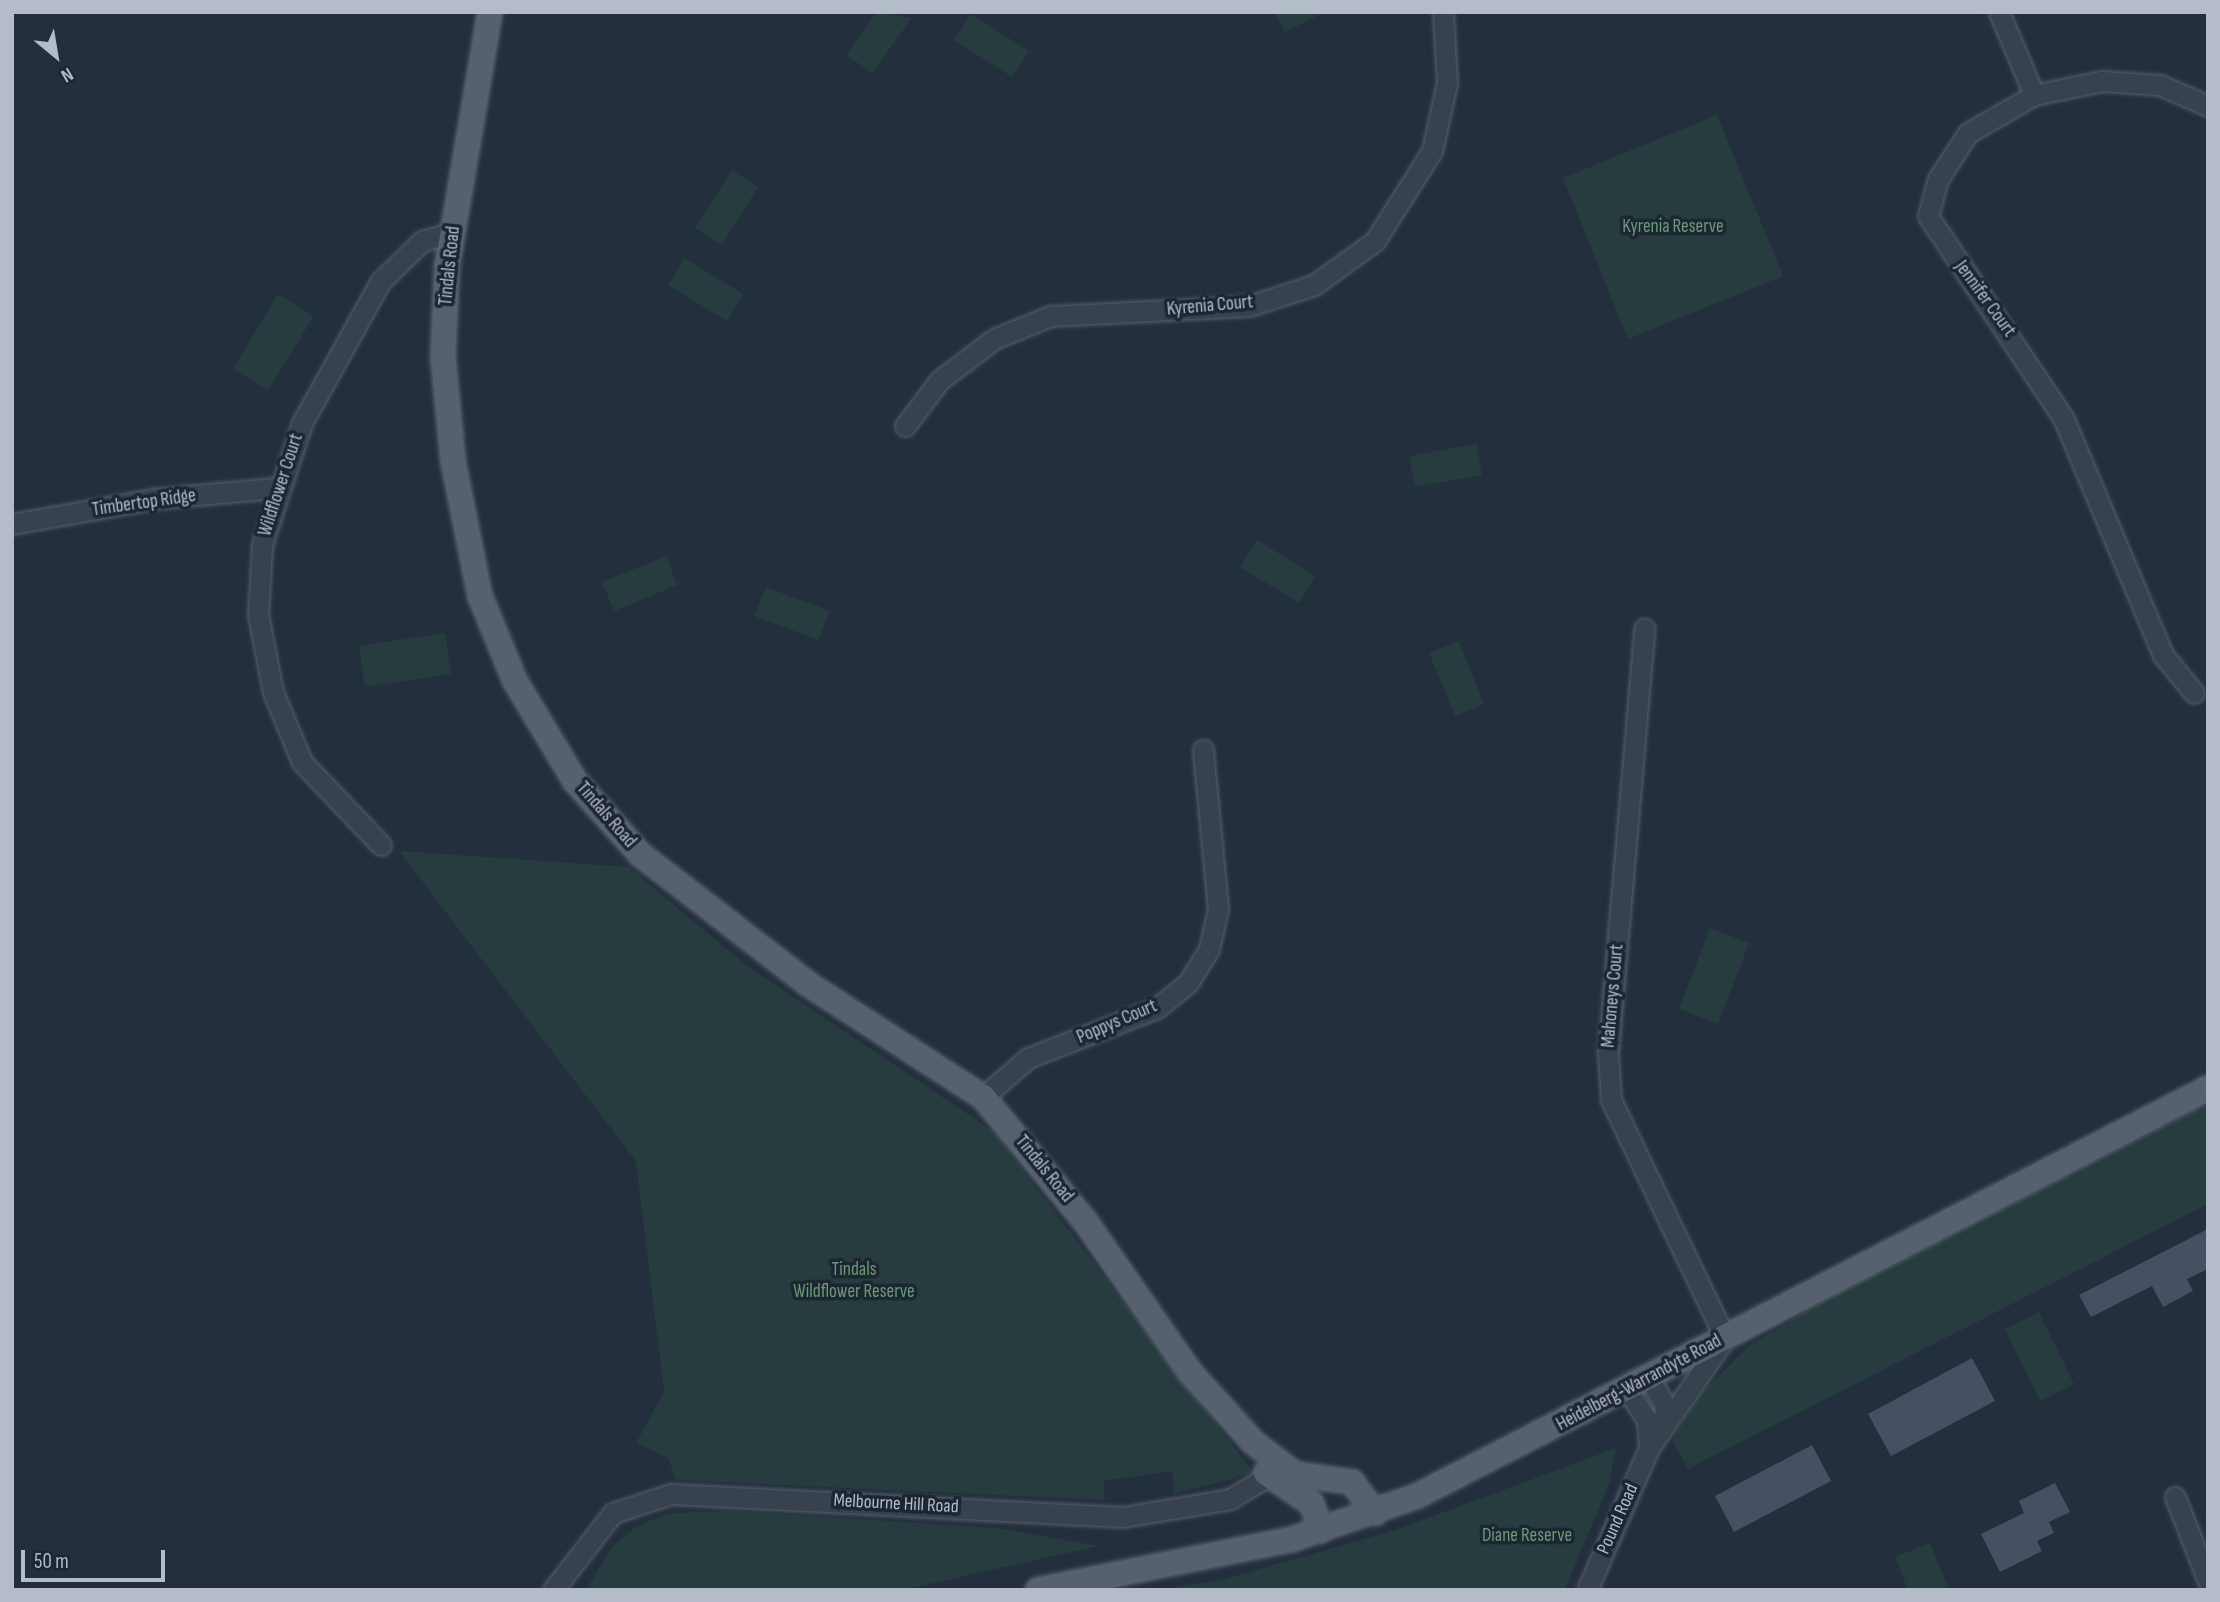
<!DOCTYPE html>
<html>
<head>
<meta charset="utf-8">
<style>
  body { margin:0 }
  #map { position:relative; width:2220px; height:1602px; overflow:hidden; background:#242f3e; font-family:"Sofia Sans Condensed",sans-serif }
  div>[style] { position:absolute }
  .green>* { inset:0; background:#263c3f }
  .building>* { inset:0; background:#455162 }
  .roads { filter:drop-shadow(0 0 2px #565f6c) drop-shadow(0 0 2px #565f6c) }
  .minor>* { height:19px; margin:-9.5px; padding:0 9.5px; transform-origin:9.5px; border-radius:9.5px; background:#38414e }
  .major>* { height:24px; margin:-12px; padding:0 12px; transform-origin:12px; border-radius:12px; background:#56606e }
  span { translate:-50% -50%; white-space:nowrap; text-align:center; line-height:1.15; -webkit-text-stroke:7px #1d2633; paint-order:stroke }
  .park-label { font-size:19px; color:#6b9a76 }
  .street-label { font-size:19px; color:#b4bcc9 }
  .frame { position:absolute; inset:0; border:14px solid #b4bcc9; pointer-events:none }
  .north { position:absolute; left:21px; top:21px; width:70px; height:70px; -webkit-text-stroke:5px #1d2633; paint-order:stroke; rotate:150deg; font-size:19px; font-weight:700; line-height:28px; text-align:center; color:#b4bcc9 }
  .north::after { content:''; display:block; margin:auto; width:24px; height:32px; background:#b4bcc9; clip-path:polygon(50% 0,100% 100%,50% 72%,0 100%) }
  .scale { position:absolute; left:21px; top:1550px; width:144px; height:32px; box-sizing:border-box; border:4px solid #b4bcc9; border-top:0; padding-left:9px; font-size:21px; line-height:24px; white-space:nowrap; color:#b4bcc9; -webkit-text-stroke:5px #1d2633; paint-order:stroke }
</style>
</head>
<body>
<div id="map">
  <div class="green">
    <i style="clip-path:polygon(877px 12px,912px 18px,872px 73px,846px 55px)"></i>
    <i style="clip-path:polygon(1275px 12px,1325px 12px,1285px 32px)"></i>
    <i style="clip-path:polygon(971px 14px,1029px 51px,1012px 77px,954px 40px)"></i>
    <i style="clip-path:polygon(1717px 115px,1783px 276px,1628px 339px,1563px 178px)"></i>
    <i style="clip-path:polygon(732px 170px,758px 187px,722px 245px,695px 228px)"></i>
    <i style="clip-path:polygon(685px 258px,743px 294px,727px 321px,668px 285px)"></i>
    <i style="clip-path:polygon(278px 294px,314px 316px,268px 390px,233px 369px)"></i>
    <i style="clip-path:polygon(1477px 444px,1482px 475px,1415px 487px,1409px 456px)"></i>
    <i style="clip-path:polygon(1257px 540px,1315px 576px,1299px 603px,1240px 567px)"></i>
    <i style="clip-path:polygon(666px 556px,677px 585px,614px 611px,602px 582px)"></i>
    <i style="clip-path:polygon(766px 587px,830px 611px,818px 640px,754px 616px)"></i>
    <i style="clip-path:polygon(445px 633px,451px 674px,365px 687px,359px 646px)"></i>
    <i style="clip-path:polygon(1459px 641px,1484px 704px,1455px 716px,1429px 653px)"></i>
    <i style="clip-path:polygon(399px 851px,629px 867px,743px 963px,993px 1131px,1254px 1473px,1174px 1494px,1172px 1471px,1104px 1481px,1105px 1500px,676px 1480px,668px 1458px,636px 1443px,664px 1392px,636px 1161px)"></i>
    <i style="clip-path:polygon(1710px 928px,1749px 943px,1718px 1024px,1679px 1009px)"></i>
    <i style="clip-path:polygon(2208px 1103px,2208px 1204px,1688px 1469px,1672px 1440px,1699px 1395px,1750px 1345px,1839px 1291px)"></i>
    <i style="clip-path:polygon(2039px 1312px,2074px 1384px,2040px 1401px,2005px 1329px)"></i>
    <i style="clip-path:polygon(1616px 1448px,1610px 1481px,1565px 1590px,1157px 1590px,1218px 1581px,1396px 1530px)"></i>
    <i style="clip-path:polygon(733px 1511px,996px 1528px,1099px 1546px,902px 1590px,586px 1590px,612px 1547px,635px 1527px,669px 1513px)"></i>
    <i style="clip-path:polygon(1930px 1543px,1949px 1590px,1908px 1590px,1895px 1557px)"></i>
  </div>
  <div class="building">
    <i style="clip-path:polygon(2208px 1229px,2208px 1269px,2187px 1279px,2193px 1291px,2163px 1307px,2152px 1286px,2091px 1317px,2079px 1295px)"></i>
    <i style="clip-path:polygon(1972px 1358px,1995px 1401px,1891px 1456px,1868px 1414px)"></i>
    <i style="clip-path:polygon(1812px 1445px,1831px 1481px,1734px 1532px,1715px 1496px)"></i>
    <i style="clip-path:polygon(2055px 1483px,2070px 1512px,2049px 1522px,2054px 1533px,2037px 1541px,2042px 1551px,2000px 1572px,1981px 1534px,2024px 1513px,2019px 1501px)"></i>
  </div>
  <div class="roads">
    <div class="minor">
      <i style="left:1999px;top:12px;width:90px;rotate:67.1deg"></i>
      <i style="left:905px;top:426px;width:58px;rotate:-52.7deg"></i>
      <i style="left:940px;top:380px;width:68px;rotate:-37.2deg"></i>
      <i style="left:994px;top:339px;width:61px;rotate:-22.3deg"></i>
      <i style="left:1050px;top:316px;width:199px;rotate:-2.9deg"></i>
      <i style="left:1249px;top:306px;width:68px;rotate:-17.9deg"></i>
      <i style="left:1314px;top:285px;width:75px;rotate:-35.8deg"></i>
      <i style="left:1375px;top:241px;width:107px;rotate:-57.7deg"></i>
      <i style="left:1432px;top:151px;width:70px;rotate:-77.6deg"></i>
      <i style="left:1447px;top:83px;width:71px;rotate:-93.2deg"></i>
      <i style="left:12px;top:524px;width:142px;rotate:-10.1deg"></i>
      <i style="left:152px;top:499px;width:124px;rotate:-5.1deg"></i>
      <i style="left:2194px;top:693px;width:49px;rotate:-129.2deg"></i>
      <i style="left:2163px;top:655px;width:256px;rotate:-112.8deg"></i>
      <i style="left:2064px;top:419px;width:244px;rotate:-123.8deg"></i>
      <i style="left:1928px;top:216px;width:38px;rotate:-75deg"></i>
      <i style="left:1938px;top:179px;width:55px;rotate:-56.9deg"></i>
      <i style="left:1968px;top:133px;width:76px;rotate:-29.9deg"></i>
      <i style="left:2034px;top:95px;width:69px;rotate:-11.6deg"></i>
      <i style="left:2102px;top:81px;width:58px;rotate:3.9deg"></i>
      <i style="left:2160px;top:85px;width:52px;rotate:23.6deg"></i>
      <i style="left:381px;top:845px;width:115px;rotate:-133.6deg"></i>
      <i style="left:302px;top:762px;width:76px;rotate:-112.5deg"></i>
      <i style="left:273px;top:692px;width:78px;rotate:-101deg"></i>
      <i style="left:258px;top:615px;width:70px;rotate:-86.7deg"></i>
      <i style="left:262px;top:545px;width:128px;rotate:-71.8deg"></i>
      <i style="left:302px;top:423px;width:161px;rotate:-61deg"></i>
      <i style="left:380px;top:282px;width:59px;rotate:-44.3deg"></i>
      <i style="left:422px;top:241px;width:32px;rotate:-16deg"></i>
      <i style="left:983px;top:1097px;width:60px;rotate:-40.9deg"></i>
      <i style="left:1028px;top:1058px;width:138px;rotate:-21.2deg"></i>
      <i style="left:1157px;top:1008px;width:40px;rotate:-39deg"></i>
      <i style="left:1188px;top:983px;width:40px;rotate:-58deg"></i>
      <i style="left:1209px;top:949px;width:41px;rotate:-77.3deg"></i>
      <i style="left:1218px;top:909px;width:160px;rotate:-95.4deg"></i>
      <i style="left:1649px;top:1378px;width:31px;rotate:59deg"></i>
      <i style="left:1665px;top:1405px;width:22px;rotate:95deg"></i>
      <i style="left:1627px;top:1390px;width:36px;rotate:56deg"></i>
      <i style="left:1647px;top:1420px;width:28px;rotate:86deg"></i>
      <i style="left:2175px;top:1497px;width:90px;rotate:68.6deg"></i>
      <i style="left:553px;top:1590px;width:98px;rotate:-52.1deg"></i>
      <i style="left:613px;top:1513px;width:61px;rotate:-18.1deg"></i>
      <i style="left:671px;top:1494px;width:453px;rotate:2.9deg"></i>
      <i style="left:1123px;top:1517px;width:109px;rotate:-9.5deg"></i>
      <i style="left:1230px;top:1499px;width:47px;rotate:-31deg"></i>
      <i style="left:1587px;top:1590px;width:155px;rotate:-66.4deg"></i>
      <i style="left:1649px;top:1448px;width:134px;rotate:-55.4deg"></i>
      <i style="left:1725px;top:1338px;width:264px;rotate:-115.6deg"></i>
      <i style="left:1611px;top:1100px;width:47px;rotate:-93.7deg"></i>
      <i style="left:1608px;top:1053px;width:426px;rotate:-85.1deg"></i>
    </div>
    <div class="major">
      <i style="left:490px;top:12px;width:257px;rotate:99.6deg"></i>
      <i style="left:447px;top:265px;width:92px;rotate:92.5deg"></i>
      <i style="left:443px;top:357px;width:104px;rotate:84.5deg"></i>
      <i style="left:453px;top:461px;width:138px;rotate:78.7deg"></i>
      <i style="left:480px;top:596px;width:92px;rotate:67.6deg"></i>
      <i style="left:515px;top:681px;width:117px;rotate:59deg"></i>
      <i style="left:575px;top:781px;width:98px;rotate:48.3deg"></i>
      <i style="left:640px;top:854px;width:212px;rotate:37.7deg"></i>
      <i style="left:808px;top:984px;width:208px;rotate:32.9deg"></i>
      <i style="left:983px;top:1097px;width:161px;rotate:50.6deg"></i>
      <i style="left:1085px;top:1221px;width:184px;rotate:55.2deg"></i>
      <i style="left:1190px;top:1372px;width:94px;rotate:48deg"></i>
      <i style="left:1253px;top:1442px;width:53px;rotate:37.3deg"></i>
      <i style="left:1295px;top:1474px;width:58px;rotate:8deg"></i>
      <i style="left:1352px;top:1482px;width:39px;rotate:53deg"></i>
      <i style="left:1266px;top:1473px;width:55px;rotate:34deg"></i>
      <i style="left:1312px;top:1504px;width:28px;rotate:72deg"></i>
      <i style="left:1038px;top:1590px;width:260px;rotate:-11.3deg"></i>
      <i style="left:1293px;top:1539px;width:131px;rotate:-19.1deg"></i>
      <i style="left:1417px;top:1496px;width:890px;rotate:-27.28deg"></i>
    </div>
  </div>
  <div class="park-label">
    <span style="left:1673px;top:227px">Kyrenia Reserve</span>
    <span style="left:854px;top:1281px">Tindals<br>Wildflower Reserve</span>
    <span style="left:1527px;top:1536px">Diane Reserve</span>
  </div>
  <div class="street-label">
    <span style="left:450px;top:266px;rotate:-84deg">Tindals Road</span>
    <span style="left:1985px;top:299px;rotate:54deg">Jennifer Court</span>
    <span style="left:1210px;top:306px;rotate:-5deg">Kyrenia Court</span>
    <span style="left:281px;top:485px;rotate:-72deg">Wildflower Court</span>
    <span style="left:144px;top:503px;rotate:-8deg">Timbertop Ridge</span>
    <span style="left:606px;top:815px;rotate:49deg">Tindals Road</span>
    <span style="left:1613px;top:996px;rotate:-85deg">Mahoneys Court</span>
    <span style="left:1117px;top:1022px;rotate:-23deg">Poppys Court</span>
    <span style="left:1044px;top:1169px;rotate:51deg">Tindals Road</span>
    <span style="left:1639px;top:1383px;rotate:-28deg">Heidelberg-Warrandyte Road</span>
    <span style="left:896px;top:1504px;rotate:3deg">Melbourne Hill Road</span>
    <span style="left:1618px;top:1519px;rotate:-66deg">Pound Road</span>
  </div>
  <div class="frame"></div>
  <div class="north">N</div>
  <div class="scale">50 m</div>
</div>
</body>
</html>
